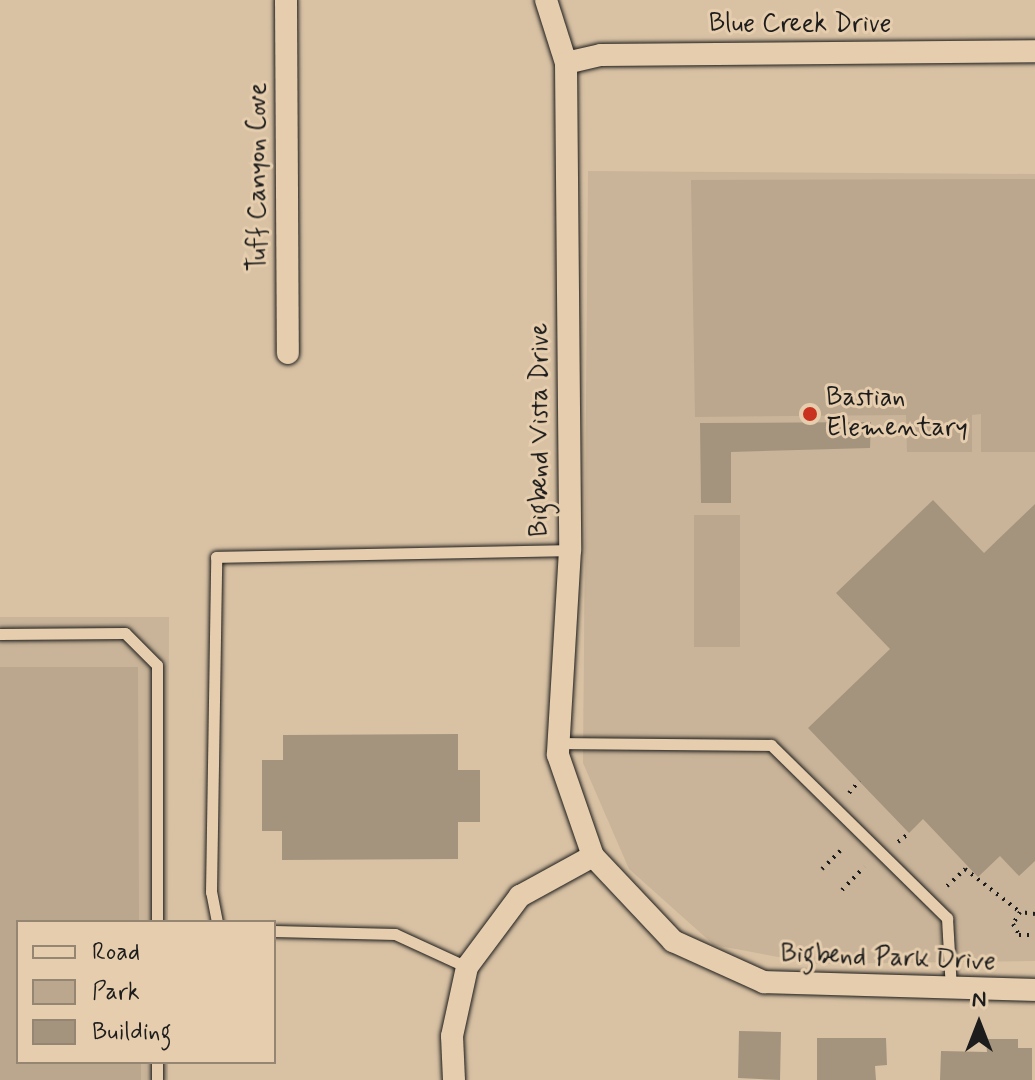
<!DOCTYPE html>
<html>
<head>
<meta charset="utf-8">
<style>
  body { margin:0 }
  #map { position:relative; width:1035px; height:1080px; overflow:hidden; background:#d9c2a4; font-family:Mynerve,sans-serif }
  div>[style] { position:absolute }
  .built>* { inset:0; background:#c9b499 }
  .green>* { inset:0; background:#baa78e }
  .building>* { inset:0; background:#a4947e }
  .path>* { height:4px; margin-top:-2px; transform-origin:0; background:repeating-linear-gradient(90deg,#1c1c1c 0 2px,transparent 0 8px) }
  .roads { filter:drop-shadow(0 0 2px #1c1c1c) drop-shadow(0 0 2px #1c1c1c) }
  .lane>* { height:11px; margin:-5.5px; padding:0 5.5px; transform-origin:5.5px; border-radius:5.5px; background:#e5cdad }
  .street>* { height:22px; margin:-11px; padding:0 11px; transform-origin:11px; border-radius:11px; background:#e5cdad }
  .dots>* { width:22px; height:22px; translate:-50% -50%; box-sizing:border-box; border:4px solid #e5cdad; border-radius:50% }
  span { translate:-50% -50%; white-space:nowrap; text-align:center; line-height:1.15; -webkit-text-stroke:6px #e5cdad; paint-order:stroke }
  .street-label { font-size:26px; color:#1c1c1c }
  .poi-label { font-size:26px; color:#1c1c1c }
  .left { translate:0 -50%; text-align:left }
  .legend { position:absolute; left:16px; top:920px; width:260px; height:144px; box-sizing:border-box; background:#e5cdad; border:2px solid #958673; margin:0; padding:10px 14px; list-style:none; font-size:24px; color:#1c1c1c }
  .legend li { display:flex; align-items:center; gap:16px; height:40px }
  .legend b { width:40px; border:2px solid #958673 }
  .north { position:absolute; left:939px; top:984px; width:80px; height:80px; -webkit-text-stroke:6px #e5cdad; paint-order:stroke; rotate:0deg; font-size:22px; font-weight:700; line-height:32px; text-align:center; color:#1c1c1c }
  .north::after { content:''; display:block; margin:auto; width:28px; height:36px; background:#1c1c1c; clip-path:polygon(50% 0,100% 100%,50% 72%,0 100%) }
</style>
</head>
<body>
<div id="map">
  <div class="built">
    <i style="clip-path:polygon(588px 171px,1035px 174px,1035px 961px,816px 964px,714px 945px,629px 869px,583px 763px)"></i>
    <i style="clip-path:polygon(0 617px,169px 617px,168px 922px,18px 922px,18px 1062px,168px 1062px,168px 1080px,0 1080px)"></i>
  </div>
  <div class="green">
    <i style="clip-path:polygon(1035px 179px,1035px 452px,981px 452px,981px 414px,972px 415px,972px 452px,907px 452px,906px 415px,695px 417px,691px 180px)"></i>
    <i style="clip-path:polygon(694px 515px,740px 515px,740px 647px,694px 647px)"></i>
    <i style="clip-path:polygon(0 667px,138px 667px,139px 922px,18px 922px,18px 1062px,141px 1062px,141px 1080px,0 1080px)"></i>
  </div>
  <div class="building">
    <i style="clip-path:polygon(871px 422px,870px 448px,731px 452px,731px 503px,701px 503px,700px 423px)"></i>
    <i style="clip-path:polygon(933px 500px,984px 553px,1035px 504px,1035px 861px,1019px 876px,1000px 856px,978px 877px,923px 819px,909px 833px,808px 728px,890px 649px,836px 593px)"></i>
    <i style="clip-path:polygon(458px 734px,458px 770px,480px 770px,480px 822px,458px 822px,458px 859px,282px 860px,282px 831px,262px 831px,262px 760px,283px 760px,283px 735px)"></i>
    <i style="clip-path:polygon(739px 1031px,781px 1032px,780px 1080px,738px 1078px)"></i>
    <i style="clip-path:polygon(817px 1038px,886px 1038px,887px 1065px,875px 1066px,876px 1080px,817px 1080px)"></i>
    <i style="clip-path:polygon(986px 1039px,1018px 1039px,1018px 1048px,1032px 1048px,1032px 1080px,940px 1080px,941px 1051px,987px 1052px)"></i>
  </div>
  <div class="path">
    <i style="left:849px;top:793px;width:16px;rotate:-50deg"></i>
    <i style="left:898px;top:842px;width:14px;rotate:-39deg"></i>
    <i style="left:822px;top:869px;width:31px;rotate:-45deg"></i>
    <i style="left:947px;top:886px;width:25px;rotate:-43deg"></i>
    <i style="left:965px;top:869px;width:70px;rotate:38deg"></i>
    <i style="left:842px;top:890px;width:32px;rotate:-46deg"></i>
    <i style="left:1035px;top:914px;width:15px;rotate:-172deg"></i>
    <i style="left:1020px;top:912px;width:14px;rotate:120deg"></i>
    <i style="left:1013px;top:924px;width:13px;rotate:61deg"></i>
    <i style="left:1019px;top:935px;width:16px"></i>
  </div>
  <div class="roads">
    <div class="lane">
      <i style="left:0;top:634px;width:125px;rotate:-0.5deg"></i>
      <i style="left:125px;top:633px;width:45px;rotate:45deg"></i>
      <i style="left:157px;top:665px;width:257px;rotate:90deg"></i>
      <i style="left:559px;top:743px;width:212px;rotate:0.5deg"></i>
      <i style="left:771px;top:745px;width:247px;rotate:44.5deg"></i>
      <i style="left:947px;top:918px;width:72px;rotate:86.8deg"></i>
      <i style="left:217px;top:922px;width:31px;rotate:-101deg"></i>
      <i style="left:211px;top:892px;width:335px;rotate:-89.1deg"></i>
      <i style="left:216px;top:557px;width:354px;rotate:-1.1deg"></i>
      <i style="left:274px;top:931px;width:121px;rotate:1.4deg"></i>
      <i style="left:395px;top:934px;width:79px;rotate:24.6deg"></i>
      <i style="left:157px;top:1062px;width:18px;rotate:90deg"></i>
    </div>
    <div class="street">
      <i style="left:286px;top:0;width:353px;rotate:89.7deg"></i>
      <i style="left:546px;top:0;width:66px;rotate:72.4deg"></i>
      <i style="left:566px;top:63px;width:487px;rotate:89.5deg"></i>
      <i style="left:570px;top:550px;width:205px;rotate:93.4deg"></i>
      <i style="left:558px;top:755px;width:107px;rotate:70.9deg"></i>
      <i style="left:593px;top:856px;width:117px;rotate:46.7deg"></i>
      <i style="left:673px;top:941px;width:100px;rotate:24.3deg"></i>
      <i style="left:764px;top:982px;width:271px;rotate:1.7deg"></i>
      <i style="left:566px;top:63px;width:36px;rotate:-13deg"></i>
      <i style="left:601px;top:55px;width:434px;rotate:-0.5deg"></i>
      <i style="left:454px;top:1080px;width:44px;rotate:-92.6deg"></i>
      <i style="left:452px;top:1036px;width:71px;rotate:-77.7deg"></i>
      <i style="left:467px;top:967px;width:89px;rotate:-53.3deg"></i>
      <i style="left:520px;top:896px;width:83px;rotate:-28.7deg"></i>
    </div>
  </div>
  <div class="dots">
    <i style="left:810px;top:414px;background:#c8321e"></i>
  </div>
  <div class="street-label">
    <span style="left:800px;top:25px">Blue Creek Drive</span>
    <span style="left:259px;top:177px;rotate:-90deg">Tuff Canyon Cove</span>
    <span style="left:541px;top:430px;rotate:-90deg">Bigbend Vista Drive</span>
    <span style="left:888px;top:959px;rotate:2deg">Bigbend Park Drive</span>
  </div>
  <div class="poi-label">
    <span class="left" style="left:826px;top:414px">Bastian<br>Elementary</span>
  </div>
  <ul class="legend">
  <li><b style="height:10px;background:#e5cdad"></b>Road</li>
  <li><b style="height:22px;background:#baa78e"></b>Park</li>
  <li><b style="height:22px;background:#a4947e"></b>Building</li>
  </ul>
  <div class="north">N</div>
</div>
</body>
</html>
